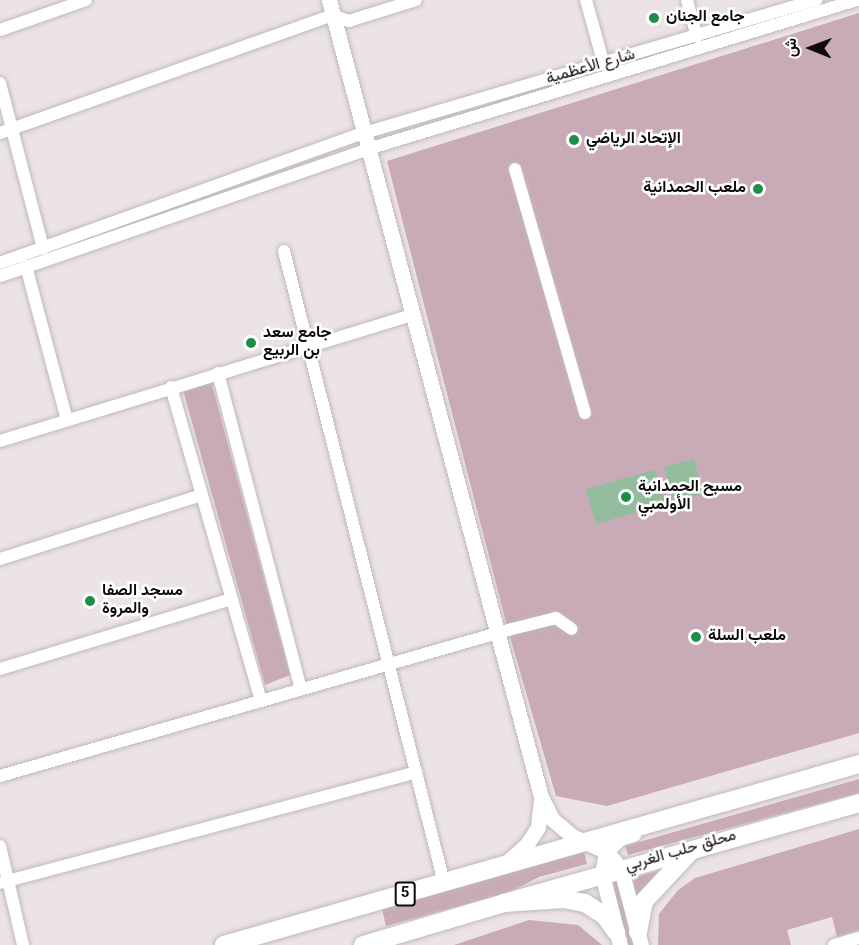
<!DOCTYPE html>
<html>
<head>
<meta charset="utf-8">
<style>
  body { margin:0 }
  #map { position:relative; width:859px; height:945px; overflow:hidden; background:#ece3e6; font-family:Georgia,Vazirmatn,serif }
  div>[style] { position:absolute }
  .green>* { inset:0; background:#c9aab7 }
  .water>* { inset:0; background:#92bc9b }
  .roads { filter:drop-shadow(0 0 2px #c1b8bb) drop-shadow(0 0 2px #c1b8bb) }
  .minor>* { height:12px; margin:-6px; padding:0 6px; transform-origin:6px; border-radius:6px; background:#fff }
  .major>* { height:15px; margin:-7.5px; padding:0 7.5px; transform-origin:7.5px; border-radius:7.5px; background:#fff }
  .highway>* { height:18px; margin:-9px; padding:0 9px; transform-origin:9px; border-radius:9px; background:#fff }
  .dots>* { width:16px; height:16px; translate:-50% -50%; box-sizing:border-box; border:3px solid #fff; border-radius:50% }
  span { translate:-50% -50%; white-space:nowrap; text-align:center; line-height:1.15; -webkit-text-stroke:5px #fff; paint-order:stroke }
  .shield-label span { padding:2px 4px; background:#fff; border:2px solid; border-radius:4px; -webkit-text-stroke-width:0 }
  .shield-label { font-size:15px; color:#0d0a0c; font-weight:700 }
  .poi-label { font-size:16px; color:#0d0a0c; font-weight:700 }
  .left { translate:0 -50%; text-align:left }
  .right { translate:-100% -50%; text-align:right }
  .street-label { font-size:16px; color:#0d0a0c }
  .north { position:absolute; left:781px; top:18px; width:60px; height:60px; -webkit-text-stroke:4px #fff; paint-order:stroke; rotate:271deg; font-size:16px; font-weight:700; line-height:24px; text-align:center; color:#0d0a0c }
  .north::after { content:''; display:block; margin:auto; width:21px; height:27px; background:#0d0a0c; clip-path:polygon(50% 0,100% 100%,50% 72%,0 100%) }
</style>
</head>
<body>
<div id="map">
  <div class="green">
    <i style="clip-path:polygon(859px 13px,859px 733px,607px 806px,556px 796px,508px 630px,387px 161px)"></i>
    <i style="clip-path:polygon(211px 381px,290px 675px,265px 685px,183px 390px)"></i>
    <i style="clip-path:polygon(859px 779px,859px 793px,628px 855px,625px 846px)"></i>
    <i style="clip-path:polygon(859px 829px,859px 930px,837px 937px,832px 917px,787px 930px,791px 945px,658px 945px,659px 914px,678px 890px,695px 878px)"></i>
    <i style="clip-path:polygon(584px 852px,587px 864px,539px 877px,510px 892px,386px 926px,382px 909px)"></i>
    <i style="clip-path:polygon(658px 871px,635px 901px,629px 879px)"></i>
    <i style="clip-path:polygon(618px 881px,634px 945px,625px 945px,609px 884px)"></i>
    <i style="clip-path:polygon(529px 920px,578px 925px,602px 945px,454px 945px)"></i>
  </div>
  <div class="water">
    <i style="clip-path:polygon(694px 459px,703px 494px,674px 502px,664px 467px)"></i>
    <i style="clip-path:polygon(655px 470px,665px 504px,596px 524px,586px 489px)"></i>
  </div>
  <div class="roads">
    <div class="minor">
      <i style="left:586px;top:0;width:67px;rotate:74.5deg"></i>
      <i style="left:687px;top:0;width:38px;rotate:75deg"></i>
      <i style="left:0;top:30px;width:91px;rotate:-19.2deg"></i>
      <i style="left:0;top:83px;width:171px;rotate:75.4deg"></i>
      <i style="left:0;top:133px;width:353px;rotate:-19.5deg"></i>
      <i style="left:333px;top:15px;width:17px;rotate:21deg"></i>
      <i style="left:349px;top:21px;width:70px;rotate:-17.4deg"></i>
      <i style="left:515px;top:169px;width:254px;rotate:74deg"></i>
      <i style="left:284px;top:251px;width:652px;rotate:75.79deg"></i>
      <i style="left:0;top:263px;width:387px;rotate:-19.7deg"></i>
      <i style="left:364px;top:133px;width:472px;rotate:-16.4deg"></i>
      <i style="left:26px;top:266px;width:159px;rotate:75.1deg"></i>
      <i style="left:0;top:276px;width:389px;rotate:-19deg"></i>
      <i style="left:368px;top:149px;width:511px;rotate:-16.95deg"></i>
      <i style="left:218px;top:373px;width:327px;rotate:75.3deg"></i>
      <i style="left:171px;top:387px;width:327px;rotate:74deg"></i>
      <i style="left:0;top:441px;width:431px;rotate:-17deg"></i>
      <i style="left:0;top:559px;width:212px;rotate:-17.6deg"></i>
      <i style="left:0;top:669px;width:242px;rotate:-16.8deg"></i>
      <i style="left:0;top:776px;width:529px;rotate:-16.03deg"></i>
      <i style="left:508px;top:630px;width:49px;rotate:-14deg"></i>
      <i style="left:556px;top:618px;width:19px;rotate:35deg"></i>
      <i style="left:0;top:846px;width:102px;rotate:76.9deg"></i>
      <i style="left:0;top:883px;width:431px;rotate:-14.9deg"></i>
      <i style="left:834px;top:945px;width:26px;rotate:-16deg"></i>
    </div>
    <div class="major">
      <i style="left:329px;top:0;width:825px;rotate:75.1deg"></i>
      <i style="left:541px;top:797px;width:25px;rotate:63deg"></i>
      <i style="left:552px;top:819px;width:26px;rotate:40deg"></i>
      <i style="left:572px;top:836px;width:37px;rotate:24deg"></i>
      <i style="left:606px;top:851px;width:23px;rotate:50deg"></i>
      <i style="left:621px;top:869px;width:79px;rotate:75.3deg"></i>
      <i style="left:505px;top:864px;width:30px;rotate:-42deg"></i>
      <i style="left:527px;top:844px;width:20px;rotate:-57deg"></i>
      <i style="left:538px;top:827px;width:30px;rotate:-84deg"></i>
      <i style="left:620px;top:945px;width:73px;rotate:-104.2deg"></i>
      <i style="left:602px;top:874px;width:23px;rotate:-80deg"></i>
      <i style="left:606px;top:851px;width:19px;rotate:-43deg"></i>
      <i style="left:620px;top:838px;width:14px;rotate:-17deg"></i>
    </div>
    <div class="highway">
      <i style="left:504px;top:903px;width:369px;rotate:-15.7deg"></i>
      <i style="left:638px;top:932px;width:32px;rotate:-79deg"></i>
      <i style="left:644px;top:901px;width:69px;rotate:-46.8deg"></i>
      <i style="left:224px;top:945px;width:660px;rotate:-15.91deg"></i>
      <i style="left:363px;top:945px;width:147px;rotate:-16.6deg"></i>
      <i style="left:504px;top:903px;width:59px;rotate:-3.9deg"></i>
      <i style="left:563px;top:899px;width:22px;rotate:10deg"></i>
      <i style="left:585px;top:903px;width:24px;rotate:33deg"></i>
      <i style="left:605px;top:916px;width:19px;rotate:55deg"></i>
    </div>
  </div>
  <div class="dots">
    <i style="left:654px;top:18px;background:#1d8e48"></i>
    <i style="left:574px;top:140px;background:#1d8e48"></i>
    <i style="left:758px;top:189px;background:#1d8e48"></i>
    <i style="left:251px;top:343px;background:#1d8e48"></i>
    <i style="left:626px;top:497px;background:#1d8e48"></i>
    <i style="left:90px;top:601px;background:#1d8e48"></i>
    <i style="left:696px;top:637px;background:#1d8e48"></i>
  </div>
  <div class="shield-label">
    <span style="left:405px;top:894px">5</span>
  </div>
  <div class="poi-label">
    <span class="left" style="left:666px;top:18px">جامع الجنان</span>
    <span class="left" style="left:586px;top:140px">الإتحاد الرياضي</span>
    <span class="right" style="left:746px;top:189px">ملعب الحمدانية</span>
    <span class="left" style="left:263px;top:343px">جامع سعد<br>بن الربيع</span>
    <span class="left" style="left:638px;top:497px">مسبح الحمدانية<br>الأولمبي</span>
    <span class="left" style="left:102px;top:601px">مسجد الصفا<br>والمروة</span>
    <span class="left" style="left:708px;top:637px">ملعب السلة</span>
  </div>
  <div class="street-label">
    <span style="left:591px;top:68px;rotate:-16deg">شارع الأعظمية</span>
    <span style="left:681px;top:852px;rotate:-16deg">محلق حلب الغربي</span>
  </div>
  <div class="north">ش</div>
</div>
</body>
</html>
